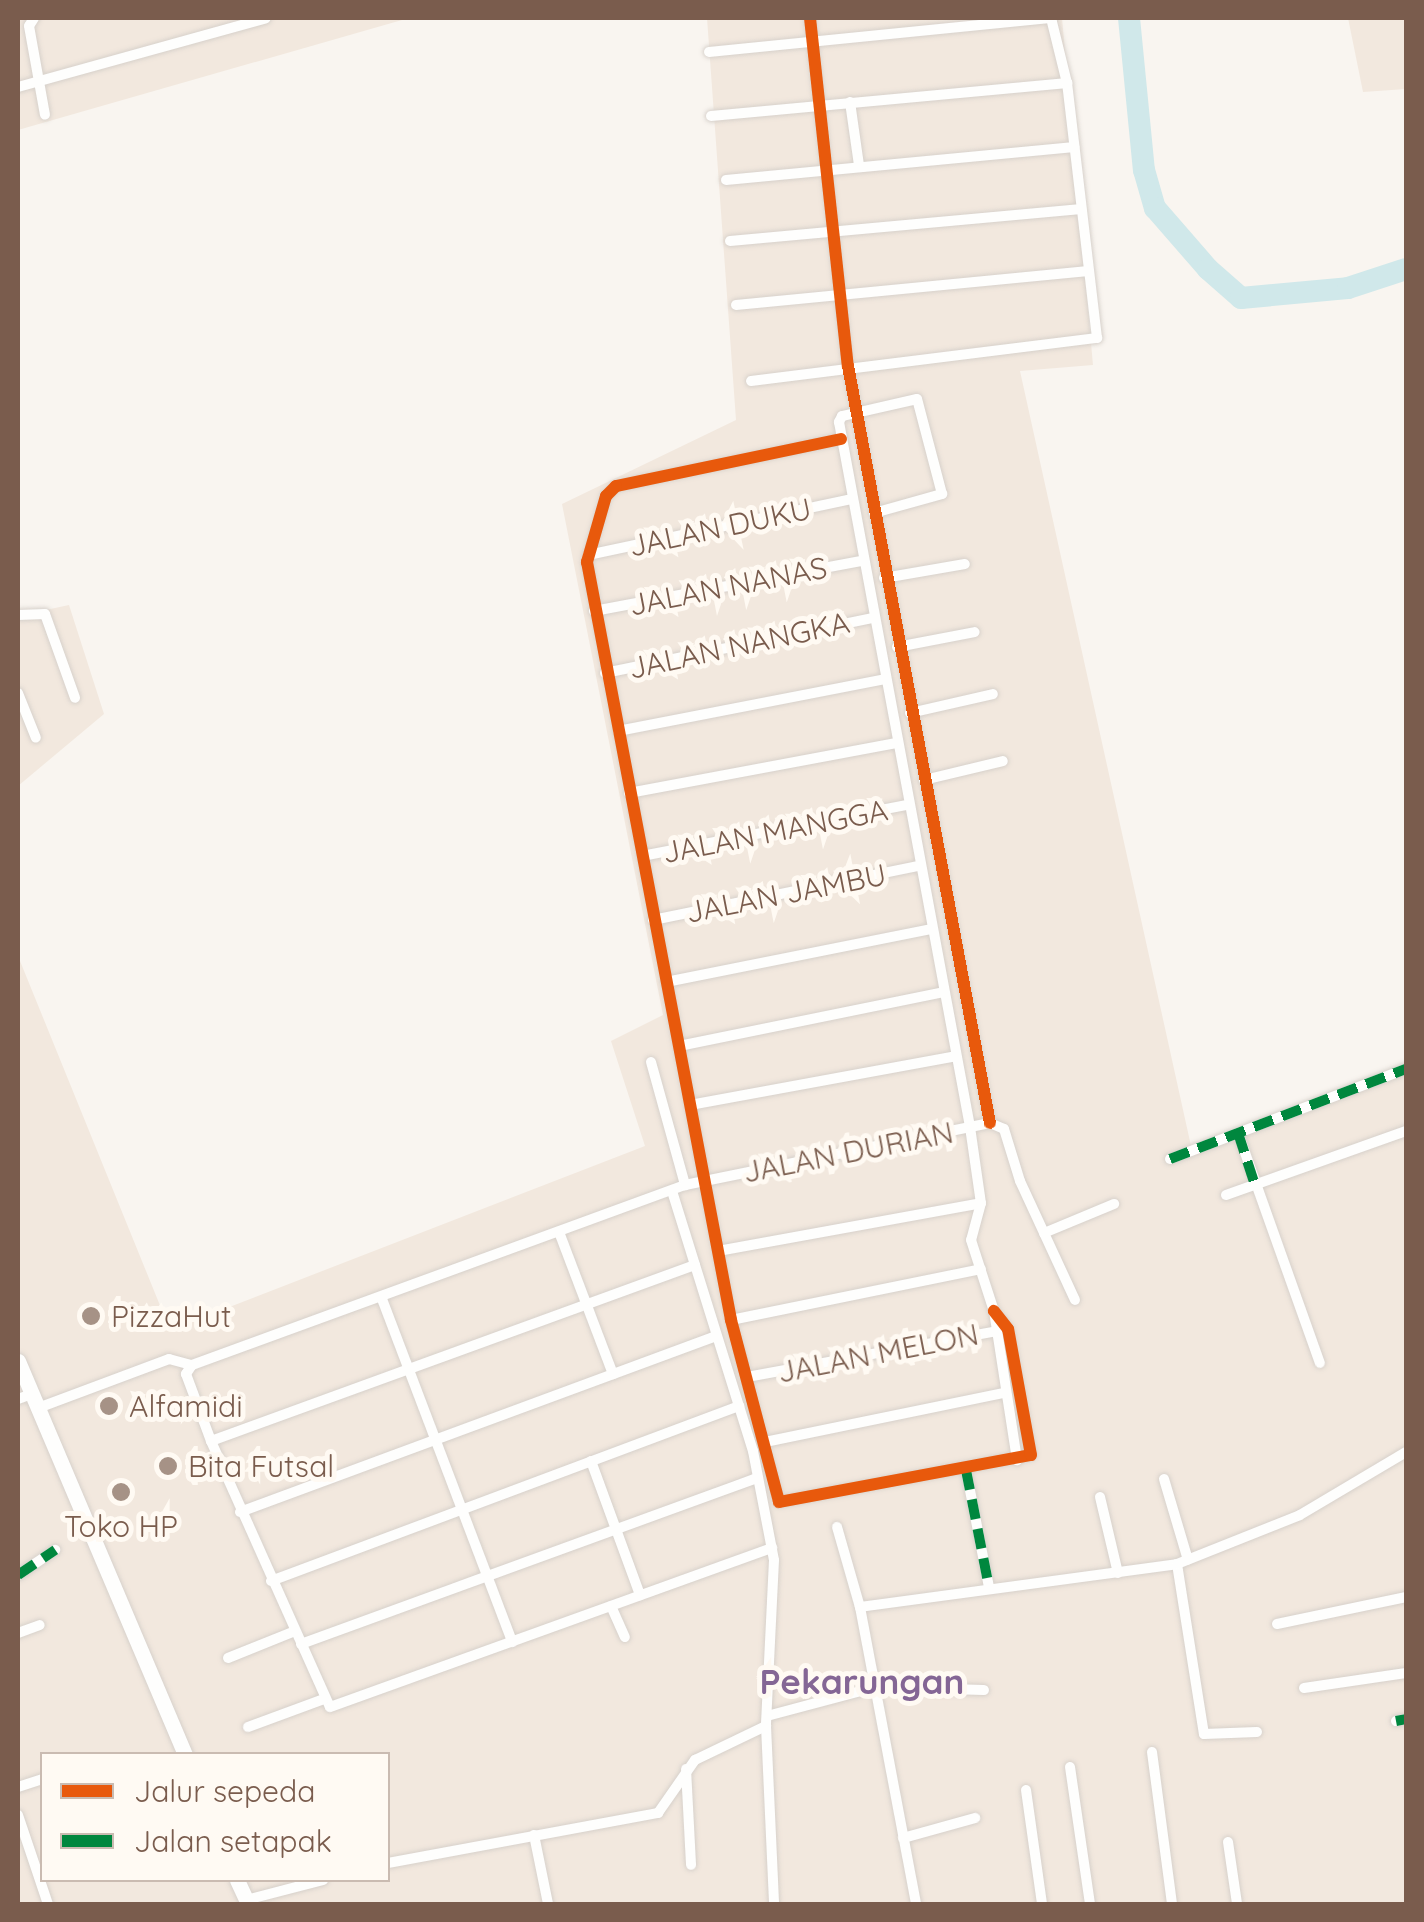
<!DOCTYPE html>
<html>
<head>
<meta charset="utf-8">
<style>
  body { margin:0 }
  #map { position:relative; width:1424px; height:1922px; overflow:hidden; background:#f9f5f0; font-family:Quicksand,sans-serif }
  div>[style] { position:absolute }
  .residential>* { inset:0; background:#f2e8de }
  .river>* { height:22px; margin:-11px; padding:0 11px; transform-origin:11px; border-radius:11px; background:#d0e8ea }
  .roads { filter:drop-shadow(0 0 2px #d7d1cb) drop-shadow(0 0 2px #d7d1cb) }
  .minor>* { height:10px; margin:-5px; padding:0 5px; transform-origin:5px; border-radius:5px; background:#fefefd }
  .secondary>* { height:15px; margin:-7.5px; padding:0 7.5px; transform-origin:7.5px; border-radius:7.5px; background:#fefefd }
  .quiet>* { height:10px; margin-top:-5px; transform-origin:0; background:repeating-linear-gradient(90deg,#00873e 0 20px,transparent 0 30px) }
  .cycleway>* { height:12px; margin:-6px; padding:0 6px; transform-origin:6px; border-radius:6px; background:#e8590c }
  .dots>* { width:28px; height:28px; translate:-50% -50%; box-sizing:border-box; border:5px solid #fffaf3; border-radius:50% }
  span { translate:-50% -50%; white-space:nowrap; text-align:center; line-height:1.15; -webkit-text-stroke:10px #fffaf3; paint-order:stroke }
  .street-label { font-size:30px; color:#7a5c4d }
  .poi-label { font-size:30px; color:#7a5c4d }
  .left { translate:0 -50%; text-align:left }
  .quarter-label { font-size:35px; color:#846695; font-weight:700 }
  .frame { position:absolute; inset:0; border:20px solid #7a5c4d; pointer-events:none }
  .legend { position:absolute; left:40px; top:1752px; width:350px; height:130px; box-sizing:border-box; background:#fffaf3; border:2px solid #cabbb1; margin:0; padding:12px 18px; list-style:none; font-size:30px; color:#7a5c4d }
  .legend li { display:flex; align-items:center; gap:20px; height:50px }
  .legend b { width:50px; border:2px solid #cabbb1 }
</style>
</head>
<body>
<div id="map">
  <div class="residential">
    <i style="clip-path:polygon(18px 18px,409px 18px,18px 130px)"></i>
    <i style="clip-path:polygon(evenodd,707px 18px,1062px 18px,1093px 365px,1020px 371px,1193px 1155px,1406px 1068px,1406px 1904px,18px 1904px,18px 956px,170px 1330px,645px 1146px,611px 1041px,663px 1015px,562px 504px,736px 420px,707px 18px,42px 1754px,388px 1754px,388px 1880px,42px 1880px,42px 1754px)"></i>
    <i style="clip-path:polygon(1348px 18px,1406px 18px,1406px 89px,1363px 92px)"></i>
    <i style="clip-path:polygon(69px 605px,104px 714px,18px 786px,18px 616px)"></i>
  </div>
  <div class="river">
    <i style="left:1129px;top:18px;width:153px;rotate:84.4deg"></i>
    <i style="left:1144px;top:170px;width:40px;rotate:74deg"></i>
    <i style="left:1155px;top:208px;width:81px;rotate:49deg"></i>
    <i style="left:1208px;top:269px;width:44px;rotate:41.3deg"></i>
    <i style="left:1241px;top:298px;width:107px;rotate:-5.3deg"></i>
    <i style="left:1348px;top:288px;width:61px;rotate:-18.1deg"></i>
  </div>
  <div class="roads">
    <div class="minor">
      <i style="left:34px;top:18px;width:9px;rotate:122deg"></i>
      <i style="left:29px;top:26px;width:90px;rotate:79.8deg"></i>
      <i style="left:810px;top:18px;width:350px;rotate:83.8deg"></i>
      <i style="left:848px;top:366px;width:770px;rotate:79.38deg"></i>
      <i style="left:709px;top:52px;width:345px;rotate:-5.7deg"></i>
      <i style="left:18px;top:87px;width:257px;rotate:-15.5deg"></i>
      <i style="left:850px;top:102px;width:64px;rotate:81.9deg"></i>
      <i style="left:711px;top:116px;width:358px;rotate:-5.3deg"></i>
      <i style="left:726px;top:180px;width:350px;rotate:-5.4deg"></i>
      <i style="left:730px;top:241px;width:350px;rotate:-5.2deg"></i>
      <i style="left:736px;top:305px;width:354px;rotate:-5.5deg"></i>
      <i style="left:751px;top:381px;width:349px;rotate:-7.1deg"></i>
      <i style="left:1097px;top:338px;width:257px;rotate:-96.7deg"></i>
      <i style="left:1067px;top:83px;width:67px;rotate:-103.8deg"></i>
      <i style="left:841px;top:439px;width:230px;rotate:168.2deg"></i>
      <i style="left:616px;top:486px;width:14px;rotate:135deg"></i>
      <i style="left:606px;top:496px;width:69px;rotate:106.1deg"></i>
      <i style="left:587px;top:562px;width:772px;rotate:79.24deg"></i>
      <i style="left:731px;top:1320px;width:188px;rotate:75.2deg"></i>
      <i style="left:779px;top:1502px;width:256px;rotate:-10.6deg"></i>
      <i style="left:1031px;top:1455px;width:128px;rotate:-100.3deg"></i>
      <i style="left:1008px;top:1329px;width:23px;rotate:-128deg"></i>
      <i style="left:874px;top:513px;width:71px;rotate:-15.6deg"></i>
      <i style="left:942px;top:494px;width:98px;rotate:-104.7deg"></i>
      <i style="left:917px;top:399px;width:77px;rotate:167.2deg"></i>
      <i style="left:842px;top:416px;width:7px;rotate:117deg"></i>
      <i style="left:839px;top:422px;width:717px;rotate:79.47deg"></i>
      <i style="left:970px;top:1127px;width:77px;rotate:81.8deg"></i>
      <i style="left:981px;top:1203px;width:38px;rotate:105deg"></i>
      <i style="left:971px;top:1240px;width:75px;rotate:72.1deg"></i>
      <i style="left:994px;top:1311px;width:151px;rotate:81.2deg"></i>
      <i style="left:588px;top:555px;width:269px;rotate:-12deg"></i>
      <i style="left:884px;top:578px;width:82px;rotate:-9.8deg"></i>
      <i style="left:594px;top:611px;width:273px;rotate:-10.6deg"></i>
      <i style="left:18px;top:615px;width:27px;rotate:-2deg"></i>
      <i style="left:45px;top:614px;width:89px;rotate:70.3deg"></i>
      <i style="left:897px;top:647px;width:79px;rotate:-10.9deg"></i>
      <i style="left:605px;top:673px;width:275px;rotate:-11.6deg"></i>
      <i style="left:18px;top:693px;width:48px;rotate:68.2deg"></i>
      <i style="left:910px;top:713px;width:85px;rotate:-12.9deg"></i>
      <i style="left:618px;top:731px;width:272px;rotate:-11deg"></i>
      <i style="left:924px;top:780px;width:81px;rotate:-13.5deg"></i>
      <i style="left:629px;top:793px;width:272px;rotate:-10.6deg"></i>
      <i style="left:642px;top:856px;width:270px;rotate:-10.9deg"></i>
      <i style="left:653px;top:920px;width:271px;rotate:-11.5deg"></i>
      <i style="left:666px;top:982px;width:270px;rotate:-11.3deg"></i>
      <i style="left:679px;top:1046px;width:270px;rotate:-11.5deg"></i>
      <i style="left:651px;top:1062px;width:128px;rotate:74.5deg"></i>
      <i style="left:690px;top:1105px;width:270px;rotate:-10.4deg"></i>
      <i style="left:990px;top:1123px;width:15px;rotate:23deg"></i>
      <i style="left:1004px;top:1129px;width:54px;rotate:72.9deg"></i>
      <i style="left:1020px;top:1181px;width:131px;rotate:65.2deg"></i>
      <i style="left:1238px;top:1133px;width:244px;rotate:70.4deg"></i>
      <i style="left:1170px;top:1159px;width:253px;rotate:-20.9deg"></i>
      <i style="left:672px;top:1191px;width:272px;rotate:72.7deg"></i>
      <i style="left:753px;top:1451px;width:111px;rotate:79.1deg"></i>
      <i style="left:774px;top:1560px;width:166px;rotate:92.8deg"></i>
      <i style="left:766px;top:1726px;width:178px;rotate:87.4deg"></i>
      <i style="left:1226px;top:1195px;width:191px;rotate:-19.6deg"></i>
      <i style="left:559px;top:1232px;width:152px;rotate:69.2deg"></i>
      <i style="left:1044px;top:1233px;width:76px;rotate:-22.5deg"></i>
      <i style="left:718px;top:1251px;width:267px;rotate:-10.3deg"></i>
      <i style="left:382px;top:1299px;width:367px;rotate:69.2deg"></i>
      <i style="left:731px;top:1320px;width:255px;rotate:-11.5deg"></i>
      <i style="left:192px;top:1365px;width:11px;rotate:124deg"></i>
      <i style="left:186px;top:1374px;width:72px;rotate:69.5deg"></i>
      <i style="left:211px;top:1441px;width:291px;rotate:65.9deg"></i>
      <i style="left:330px;top:1707px;width:470px;rotate:-19.8deg"></i>
      <i style="left:747px;top:1377px;width:254px;rotate:-10.4deg"></i>
      <i style="left:18px;top:1399px;width:15px;rotate:-20deg"></i>
      <i style="left:38px;top:1408px;width:140px;rotate:-20.5deg"></i>
      <i style="left:169px;top:1359px;width:24px;rotate:15deg"></i>
      <i style="left:192px;top:1365px;width:525px;rotate:-20.06deg"></i>
      <i style="left:685px;top:1185px;width:311px;rotate:-11.5deg"></i>
      <i style="left:211px;top:1441px;width:515px;rotate:-19.98deg"></i>
      <i style="left:765px;top:1442px;width:244px;rotate:-11.6deg"></i>
      <i style="left:591px;top:1461px;width:143px;rotate:69.9deg"></i>
      <i style="left:966px;top:1470px;width:119px;rotate:78.9deg"></i>
      <i style="left:1164px;top:1479px;width:84px;rotate:73.5deg"></i>
      <i style="left:1100px;top:1497px;width:78px;rotate:76.7deg"></i>
      <i style="left:240px;top:1512px;width:507px;rotate:-20.29deg"></i>
      <i style="left:837px;top:1527px;width:83px;rotate:74deg"></i>
      <i style="left:860px;top:1607px;width:302px;rotate:79.3deg"></i>
      <i style="left:1177px;top:1564px;width:172px;rotate:81deg"></i>
      <i style="left:1204px;top:1734px;width:53px;rotate:-2.2deg"></i>
      <i style="left:18px;top:1575px;width:45px;rotate:-34deg"></i>
      <i style="left:271px;top:1581px;width:500px;rotate:-20.5deg"></i>
      <i style="left:611px;top:1606px;width:34px;rotate:66deg"></i>
      <i style="left:860px;top:1607px;width:320px;rotate:-7.7deg"></i>
      <i style="left:1177px;top:1564px;width:132px;rotate:-21.7deg"></i>
      <i style="left:1300px;top:1515px;width:123px;rotate:-30.7deg"></i>
      <i style="left:1277px;top:1624px;width:132px;rotate:-11.8deg"></i>
      <i style="left:18px;top:1633px;width:23px;rotate:-20deg"></i>
      <i style="left:301px;top:1644px;width:486px;rotate:-20deg"></i>
      <i style="left:228px;top:1658px;width:72px;rotate:-21.9deg"></i>
      <i style="left:1304px;top:1688px;width:103px;rotate:-8.4deg"></i>
      <i style="left:767px;top:1716px;width:113px;rotate:-14.9deg"></i>
      <i style="left:876px;top:1687px;width:108px;rotate:1.6deg"></i>
      <i style="left:1396px;top:1721px;width:10px;rotate:-11deg"></i>
      <i style="left:248px;top:1727px;width:81px;rotate:-20.2deg"></i>
      <i style="left:1152px;top:1752px;width:153px;rotate:82.5deg"></i>
      <i style="left:1070px;top:1767px;width:138px;rotate:81.7deg"></i>
      <i style="left:686px;top:1769px;width:96px;rotate:87deg"></i>
      <i style="left:18px;top:1787px;width:25px;rotate:-18deg"></i>
      <i style="left:1026px;top:1790px;width:115px;rotate:82deg"></i>
      <i style="left:18px;top:1815px;width:94px;rotate:71.4deg"></i>
      <i style="left:534px;top:1835px;width:70px;rotate:78.5deg"></i>
      <i style="left:903px;top:1838px;width:75px;rotate:-15.5deg"></i>
      <i style="left:1228px;top:1842px;width:63px;rotate:81.7deg"></i>
      <i style="left:388px;top:1863px;width:275px;rotate:-10.5deg"></i>
      <i style="left:658px;top:1813px;width:65px;rotate:-55.1deg"></i>
      <i style="left:695px;top:1760px;width:79px;rotate:-25.6deg"></i>
      <i style="left:246px;top:1900px;width:80px;rotate:-14.6deg"></i>
    </div>
    <div class="secondary">
      <i style="left:18px;top:1361px;width:427px;rotate:67deg"></i>
      <i style="left:237px;top:1880px;width:26px;rotate:65deg"></i>
    </div>
  </div>
  <div class="quiet">
    <i style="left:1238px;top:1133px;width:58px;rotate:71.9deg"></i>
    <i style="left:1170px;top:1159px;width:253px;rotate:-20.9deg"></i>
    <i style="left:966px;top:1470px;width:119px;rotate:78.9deg"></i>
    <i style="left:18px;top:1575px;width:45px;rotate:-34deg"></i>
    <i style="left:1396px;top:1721px;width:10px;rotate:-11deg"></i>
  </div>
  <div class="cycleway">
    <i style="left:810px;top:18px;width:350px;rotate:83.8deg"></i>
    <i style="left:848px;top:366px;width:770px;rotate:79.38deg"></i>
    <i style="left:841px;top:439px;width:230px;rotate:168.2deg"></i>
    <i style="left:616px;top:486px;width:14px;rotate:135deg"></i>
    <i style="left:606px;top:496px;width:69px;rotate:106.1deg"></i>
    <i style="left:587px;top:562px;width:772px;rotate:79.24deg"></i>
    <i style="left:731px;top:1320px;width:188px;rotate:75.2deg"></i>
    <i style="left:779px;top:1502px;width:256px;rotate:-10.6deg"></i>
    <i style="left:1031px;top:1455px;width:128px;rotate:-100.3deg"></i>
    <i style="left:1008px;top:1329px;width:23px;rotate:-128deg"></i>
  </div>
  <div class="dots">
    <i style="left:91px;top:1316px;background:#a69286"></i>
    <i style="left:109px;top:1406px;background:#a69286"></i>
    <i style="left:168px;top:1466px;background:#a69286"></i>
    <i style="left:121px;top:1492px;background:#a69286"></i>
  </div>
  <div class="street-label">
    <span style="left:720px;top:527px;rotate:-12deg">JALAN DUKU</span>
    <span style="left:728px;top:586px;rotate:-11deg">JALAN NANAS</span>
    <span style="left:739px;top:645px;rotate:-12deg">JALAN NANGKA</span>
    <span style="left:775px;top:831px;rotate:-11deg">JALAN MANGGA</span>
    <span style="left:786px;top:893px;rotate:-11deg">JALAN JAMBU</span>
    <span style="left:848px;top:1152px;rotate:-11deg">JALAN DURIAN</span>
    <span style="left:878px;top:1353px;rotate:-11deg">JALAN MELON</span>
  </div>
  <div class="poi-label">
    <span class="left" style="left:111px;top:1316px">PizzaHut</span>
    <span class="left" style="left:129px;top:1406px">Alfamidi</span>
    <span class="left" style="left:188px;top:1466px">Bita Futsal</span>
    <span style="left:121px;top:1526px">Toko HP</span>
  </div>
  <div class="quarter-label">
    <span style="left:862px;top:1681px">Pekarungan</span>
  </div>
  <div class="frame"></div>
  <ul class="legend">
  <li><b style="height:12px;background:#e8590c"></b>Jalur sepeda</li>
  <li><b style="height:12px;background:#00873e"></b>Jalan setapak</li>
  </ul>
</div>
</body>
</html>
